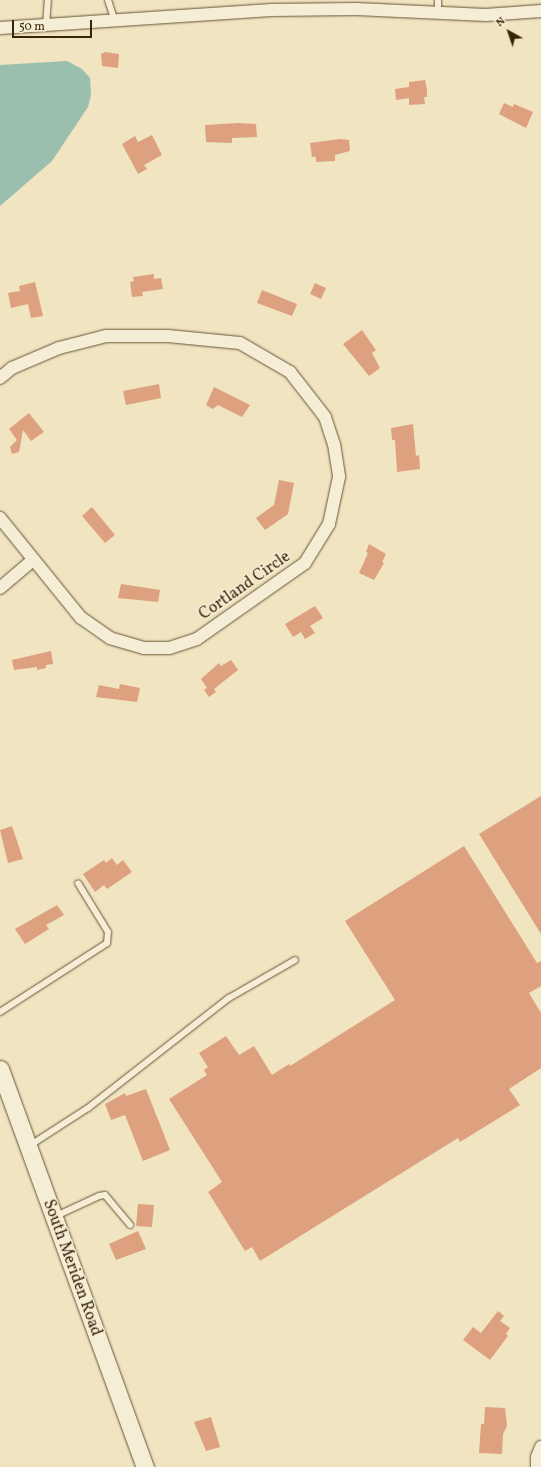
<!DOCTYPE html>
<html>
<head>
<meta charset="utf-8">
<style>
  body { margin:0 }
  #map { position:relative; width:541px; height:1467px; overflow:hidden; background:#f1e4c0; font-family:Vollkorn,serif }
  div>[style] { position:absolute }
  .water>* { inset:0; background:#9bbfaf }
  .building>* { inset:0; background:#dda180 }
  .roads { filter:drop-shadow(0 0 1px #665536) drop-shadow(0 0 1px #665536) }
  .lane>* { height:6px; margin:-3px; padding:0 3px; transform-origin:3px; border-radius:3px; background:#f6edd6 }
  .street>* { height:12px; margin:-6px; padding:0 6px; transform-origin:6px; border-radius:6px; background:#f6edd6 }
  .secondary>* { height:17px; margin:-8.5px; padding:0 8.5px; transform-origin:8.5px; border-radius:8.5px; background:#f6edd6 }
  span { translate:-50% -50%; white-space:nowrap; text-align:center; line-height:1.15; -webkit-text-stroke:3px #f6edd6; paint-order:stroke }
  .street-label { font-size:16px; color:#372508 }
  .north { position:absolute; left:489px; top:12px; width:40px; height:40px; -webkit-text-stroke:3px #f6edd6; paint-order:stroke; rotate:320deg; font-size:11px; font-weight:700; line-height:16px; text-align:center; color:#372508 }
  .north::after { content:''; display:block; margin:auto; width:14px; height:18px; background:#372508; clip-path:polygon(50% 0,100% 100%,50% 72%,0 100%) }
  .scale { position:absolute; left:12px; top:20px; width:80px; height:18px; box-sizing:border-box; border:2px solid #372508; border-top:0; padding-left:5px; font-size:12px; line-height:14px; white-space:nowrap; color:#372508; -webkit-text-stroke:3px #f6edd6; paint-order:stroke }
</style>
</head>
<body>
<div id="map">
  <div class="water">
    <i style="clip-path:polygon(67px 61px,82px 69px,90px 78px,91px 95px,88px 107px,52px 161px,0 206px,0 65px)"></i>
  </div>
  <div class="building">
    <i style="clip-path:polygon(105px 52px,119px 54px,118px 68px,102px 66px,101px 54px)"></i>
    <i style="clip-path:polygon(425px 80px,427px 90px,427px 97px,424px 97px,425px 104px,409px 105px,409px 98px,396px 100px,395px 89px,409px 87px,409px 82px)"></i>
    <i style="clip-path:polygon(504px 103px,513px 107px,514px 104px,533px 112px,526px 128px,499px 114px)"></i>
    <i style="clip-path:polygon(238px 123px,256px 124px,257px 137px,232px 138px,232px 143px,206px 142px,205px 125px)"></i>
    <i style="clip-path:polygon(152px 135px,162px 155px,144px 165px,147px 169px,138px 174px,122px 144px,135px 136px,138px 142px)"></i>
    <i style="clip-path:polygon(340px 139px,349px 140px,350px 151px,335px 155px,335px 161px,316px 162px,316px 157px,312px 157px,310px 143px)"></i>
    <i style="clip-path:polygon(154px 274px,154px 279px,161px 278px,163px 289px,142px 292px,143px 296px,132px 297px,130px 282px,134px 281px,133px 277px)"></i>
    <i style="clip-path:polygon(35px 282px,43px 316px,31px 318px,28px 304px,11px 308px,8px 293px,20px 291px,19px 286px)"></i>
    <i style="clip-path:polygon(315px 283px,326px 288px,321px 299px,310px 294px)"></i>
    <i style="clip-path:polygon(262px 290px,297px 304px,292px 316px,257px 303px)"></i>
    <i style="clip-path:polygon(362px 330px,376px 350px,372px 353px,380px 368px,369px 376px,343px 344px)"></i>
    <i style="clip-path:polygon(159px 384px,161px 398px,126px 405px,123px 391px)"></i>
    <i style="clip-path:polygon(214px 387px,250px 405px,242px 417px,218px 405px,213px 409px,206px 405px)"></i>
    <i style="clip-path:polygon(29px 413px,44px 432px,31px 441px,23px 430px,19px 452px,12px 454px,10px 447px,17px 440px,9px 429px)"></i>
    <i style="clip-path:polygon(413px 424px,416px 456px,419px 455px,420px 469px,397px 472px,395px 440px,392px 440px,391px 428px)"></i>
    <i style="clip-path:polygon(279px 480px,294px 483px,288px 514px,265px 530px,256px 518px,274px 505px)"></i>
    <i style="clip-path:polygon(92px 507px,115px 535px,105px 543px,82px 516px)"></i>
    <i style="clip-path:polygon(369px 544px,386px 554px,382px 562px,384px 563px,374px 580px,359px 573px,368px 553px,366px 552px)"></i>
    <i style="clip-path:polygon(121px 584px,160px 590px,158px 602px,118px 598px)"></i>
    <i style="clip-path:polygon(315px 606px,323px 618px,310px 626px,315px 633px,305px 639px,301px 632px,293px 637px,285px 624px)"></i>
    <i style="clip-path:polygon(51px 651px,53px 664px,46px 665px,46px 668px,37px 670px,37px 667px,14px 670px,12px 660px)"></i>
    <i style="clip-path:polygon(231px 660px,238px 670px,214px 689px,216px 692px,209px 697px,204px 690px,207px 688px,201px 679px,219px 663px,221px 666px)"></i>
    <i style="clip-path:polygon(120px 684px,140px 688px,137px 702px,96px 697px,99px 685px,119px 689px)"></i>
    <i style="clip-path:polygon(541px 796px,541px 934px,479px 834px)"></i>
    <i style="clip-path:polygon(12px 826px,23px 859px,8px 863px,0 830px)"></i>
    <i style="clip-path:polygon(464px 846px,537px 963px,541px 961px,541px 986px,529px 993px,541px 1013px,541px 1068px,509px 1089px,520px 1105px,460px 1142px,458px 1138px,260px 1261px,252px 1247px,245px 1251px,208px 1192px,222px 1182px,169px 1099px,207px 1075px,204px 1070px,208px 1067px,199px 1053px,226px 1036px,239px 1055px,254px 1046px,272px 1075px,289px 1064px,290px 1066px,395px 1000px,345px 921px)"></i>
    <i style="clip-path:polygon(112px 858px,117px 865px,123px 860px,132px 872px,107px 889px,104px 885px,95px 892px,83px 874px,104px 860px,106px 863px)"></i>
    <i style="clip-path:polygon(57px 905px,64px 915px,46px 925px,49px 929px,25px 944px,15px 929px)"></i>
    <i style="clip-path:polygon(146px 1089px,170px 1150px,143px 1161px,125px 1115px,111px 1120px,105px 1104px,125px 1093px,126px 1096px)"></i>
    <i style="clip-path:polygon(138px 1204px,154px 1205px,152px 1227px,136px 1226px)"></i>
    <i style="clip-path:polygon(138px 1231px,146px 1249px,116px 1260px,109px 1244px)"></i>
    <i style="clip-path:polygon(498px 1311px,504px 1316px,500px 1321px,510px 1328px,506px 1334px,508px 1336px,490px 1360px,463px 1340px,473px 1327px,481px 1333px)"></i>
    <i style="clip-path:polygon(485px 1407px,505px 1408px,507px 1426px,503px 1434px,502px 1454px,479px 1453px,481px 1424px,484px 1424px)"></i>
    <i style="clip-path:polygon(211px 1417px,220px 1447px,206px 1451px,194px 1422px)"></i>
  </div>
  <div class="roads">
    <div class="lane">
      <i style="left:108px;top:0;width:22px;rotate:72deg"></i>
      <i style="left:438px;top:14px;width:14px;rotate:-90deg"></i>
      <i style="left:46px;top:26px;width:26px;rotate:-86deg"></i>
      <i style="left:0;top:1012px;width:127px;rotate:-32.8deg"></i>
      <i style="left:107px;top:943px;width:11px;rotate:-85deg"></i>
      <i style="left:108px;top:932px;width:57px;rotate:-121.5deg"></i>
      <i style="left:29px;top:1146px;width:70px;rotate:-32.8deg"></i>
      <i style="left:88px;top:1108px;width:179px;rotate:-38deg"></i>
      <i style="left:229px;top:998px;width:76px;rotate:-29.9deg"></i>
      <i style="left:56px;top:1216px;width:47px;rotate:-24.9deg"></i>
      <i style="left:99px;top:1196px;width:6px;rotate:-9deg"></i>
      <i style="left:105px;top:1195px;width:39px;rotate:50deg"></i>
    </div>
    <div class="street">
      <i style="left:0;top:28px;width:272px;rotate:-3.8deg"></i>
      <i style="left:271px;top:10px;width:85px;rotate:-0.7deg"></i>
      <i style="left:356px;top:9px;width:130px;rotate:2.6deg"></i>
      <i style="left:486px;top:15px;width:55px;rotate:-4.2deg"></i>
      <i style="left:0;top:378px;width:16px;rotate:-40deg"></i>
      <i style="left:12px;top:368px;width:51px;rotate:-23.1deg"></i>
      <i style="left:59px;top:348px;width:49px;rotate:-14.3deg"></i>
      <i style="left:106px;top:336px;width:62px"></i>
      <i style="left:168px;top:336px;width:72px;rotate:5.6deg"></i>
      <i style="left:240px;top:343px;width:58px;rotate:30.1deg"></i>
      <i style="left:290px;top:372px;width:57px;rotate:52.1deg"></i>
      <i style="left:325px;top:417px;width:28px;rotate:72deg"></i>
      <i style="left:334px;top:444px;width:33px;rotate:81deg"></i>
      <i style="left:339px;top:477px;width:48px;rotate:102deg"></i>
      <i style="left:329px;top:524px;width:46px;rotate:121.6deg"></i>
      <i style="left:305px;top:563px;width:132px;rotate:144.9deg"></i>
      <i style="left:197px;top:639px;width:29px;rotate:162deg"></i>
      <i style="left:169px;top:648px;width:25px;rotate:180deg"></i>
      <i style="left:144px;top:648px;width:35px;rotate:-164deg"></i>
      <i style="left:110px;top:638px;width:35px;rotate:-145deg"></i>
      <i style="left:81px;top:618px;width:129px;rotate:-129deg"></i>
      <i style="left:0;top:588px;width:43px;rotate:-40.3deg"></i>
      <i style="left:537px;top:1467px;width:10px;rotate:-90deg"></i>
      <i style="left:537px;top:1457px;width:11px;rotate:-68deg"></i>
    </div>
    <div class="secondary">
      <i style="left:0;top:1069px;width:424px;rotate:70deg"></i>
    </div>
  </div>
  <div class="street-label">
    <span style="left:245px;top:586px;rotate:-35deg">Cortland Circle</span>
    <span style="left:72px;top:1268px;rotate:70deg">South Meriden Road</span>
  </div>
  <div class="north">N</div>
  <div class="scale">50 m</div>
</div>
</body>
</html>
